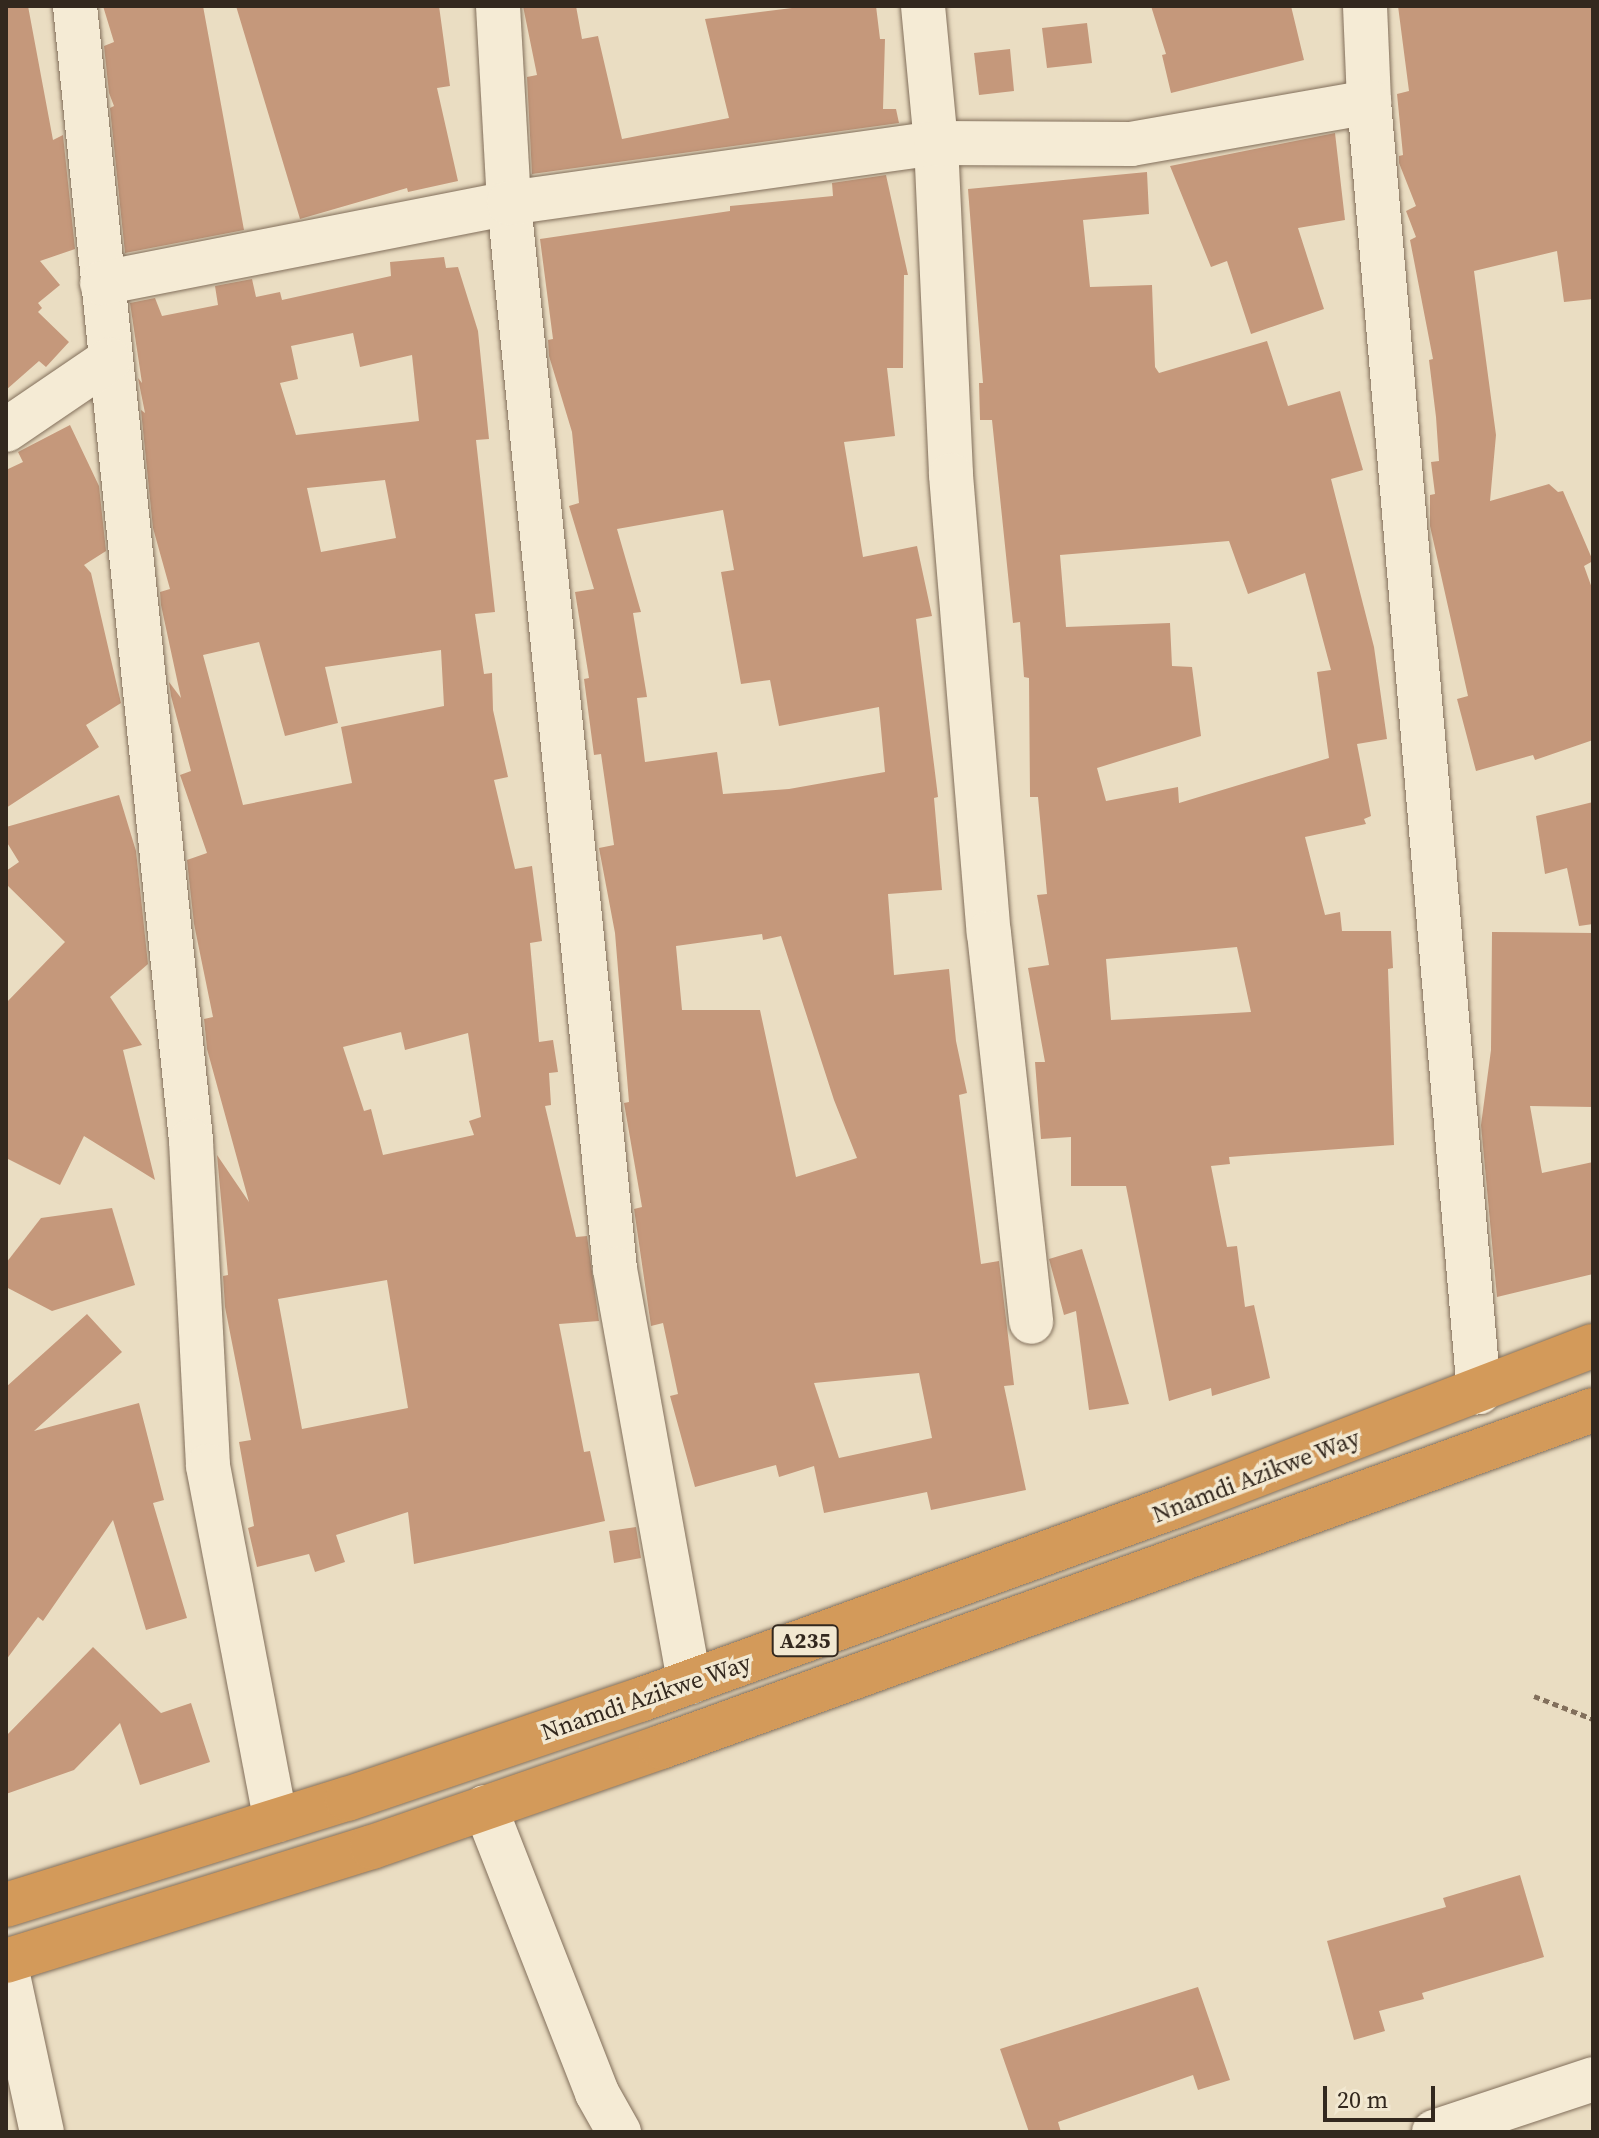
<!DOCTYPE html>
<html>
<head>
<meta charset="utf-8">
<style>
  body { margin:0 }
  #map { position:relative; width:1599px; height:2138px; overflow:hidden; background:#eaddc2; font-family:"Source Serif 4",serif }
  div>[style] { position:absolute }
  .building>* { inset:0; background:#c5987b }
  .path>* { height:5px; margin-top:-2.5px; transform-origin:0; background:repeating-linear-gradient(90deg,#826f5b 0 6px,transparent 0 10px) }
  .roads { filter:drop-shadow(0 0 2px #826f5b) drop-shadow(0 0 2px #826f5b) }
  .minor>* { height:44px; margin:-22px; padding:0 22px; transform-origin:22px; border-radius:22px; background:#f5ebd5 }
  .highway>* { height:44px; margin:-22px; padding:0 22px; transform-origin:22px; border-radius:22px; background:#d39a5a }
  span { translate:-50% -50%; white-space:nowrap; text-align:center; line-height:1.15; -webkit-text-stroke:7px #f2e8d1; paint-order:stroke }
  .shield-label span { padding:2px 6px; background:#f2e8d1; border:2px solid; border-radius:6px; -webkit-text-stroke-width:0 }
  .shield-label { font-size:22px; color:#33281e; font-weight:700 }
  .street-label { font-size:24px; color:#33281e }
  .frame { position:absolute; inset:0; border:8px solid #33281e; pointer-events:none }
  .scale { position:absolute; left:1323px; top:2086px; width:112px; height:36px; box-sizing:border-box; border:4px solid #33281e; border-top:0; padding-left:10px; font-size:24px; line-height:28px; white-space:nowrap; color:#33281e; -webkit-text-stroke:6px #f2e8d1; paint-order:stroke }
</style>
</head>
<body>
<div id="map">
  <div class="building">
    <i style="clip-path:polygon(6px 6px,28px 6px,53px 140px,63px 135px,75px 249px,40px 261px,60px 285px,38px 303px,42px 308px,38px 312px,69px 342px,46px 367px,39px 361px,6px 390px)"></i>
    <i style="clip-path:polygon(103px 6px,203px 6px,244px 230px,125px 253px,110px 108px,114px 106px,109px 93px,104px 46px,114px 42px)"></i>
    <i style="clip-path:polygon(236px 6px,439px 6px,450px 86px,437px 88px,458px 181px,408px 192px,407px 188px,300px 219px)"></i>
    <i style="clip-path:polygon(523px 6px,576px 6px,582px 39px,598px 36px,622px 139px,729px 118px,705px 19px,808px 6px,876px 6px,880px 39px,885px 39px,883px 109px,896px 109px,899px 123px,532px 174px,527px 77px,537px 75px)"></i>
    <i style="clip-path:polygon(1151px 6px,1291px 6px,1304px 60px,1171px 93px,1162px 55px,1166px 54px)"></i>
    <i style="clip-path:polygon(1398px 6px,1593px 6px,1593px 299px,1564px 302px,1557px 251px,1474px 271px,1496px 435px,1490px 501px,1549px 484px,1558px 492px,1563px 491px,1593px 561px,1584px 566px,1593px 591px,1593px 740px,1535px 760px,1533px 755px,1476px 771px,1457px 699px,1468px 696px,1430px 526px,1430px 495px,1435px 494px,1431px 462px,1439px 461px,1436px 417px,1429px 360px,1433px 359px,1410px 240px,1416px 237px,1406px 211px,1416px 206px,1399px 163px,1399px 156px,1403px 155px,1397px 94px,1409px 91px)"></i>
    <i style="clip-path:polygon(1087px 23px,1092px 63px,1047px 68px,1042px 28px)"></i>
    <i style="clip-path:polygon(1010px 49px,1014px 91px,979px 95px,974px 53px)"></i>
    <i style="clip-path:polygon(1335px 133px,1345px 220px,1298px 228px,1324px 309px,1251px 334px,1227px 261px,1211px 267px,1170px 166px)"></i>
    <i style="clip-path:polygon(evenodd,1147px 172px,1149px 214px,1083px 220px,1090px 287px,1152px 285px,1155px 367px,1159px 373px,1267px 341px,1288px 406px,1340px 391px,1363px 470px,1331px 479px,1374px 647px,1387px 739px,1357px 744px,1371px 816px,1364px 819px,1366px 824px,1305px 837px,1325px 915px,1340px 912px,1342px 931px,1391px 931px,1393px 968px,1388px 969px,1394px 1145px,1229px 1157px,1230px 1164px,1211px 1166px,1227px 1247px,1237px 1246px,1245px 1307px,1254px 1305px,1270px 1378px,1212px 1396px,1211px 1388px,1169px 1401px,1126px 1186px,1071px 1186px,1071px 1137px,1041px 1139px,1035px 1062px,1045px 1062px,1028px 968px,1049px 965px,1037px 895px,1047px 894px,1038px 797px,1030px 797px,1029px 678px,1024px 677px,1020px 622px,1013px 623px,992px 420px,980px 420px,979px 383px,983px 383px,968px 189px,1147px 172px,1229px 541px,1248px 594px,1305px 573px,1331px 670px,1317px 672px,1329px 758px,1179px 803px,1178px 787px,1106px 801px,1097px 768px,1201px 736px,1192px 667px,1172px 666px,1170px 623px,1066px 627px,1060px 555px,1229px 541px,1147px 172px,1237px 947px,1251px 1012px,1111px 1020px,1106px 959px,1237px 947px)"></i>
    <i style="clip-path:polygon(evenodd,886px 175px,908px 275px,904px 275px,903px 368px,887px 368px,895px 436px,844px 442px,863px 557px,917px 546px,932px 616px,916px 619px,938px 797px,934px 798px,942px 890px,888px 894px,894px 975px,949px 969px,956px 1041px,967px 1093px,959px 1095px,981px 1264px,999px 1261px,1014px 1385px,1004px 1386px,1026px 1490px,931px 1510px,927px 1492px,824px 1513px,814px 1466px,779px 1477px,776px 1465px,695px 1487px,670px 1396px,678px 1394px,663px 1323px,651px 1326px,634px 1209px,642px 1207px,624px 1103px,629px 1102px,615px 933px,599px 848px,614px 845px,601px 754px,594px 755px,584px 679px,589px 678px,575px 592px,594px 589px,569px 506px,579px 503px,572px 432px,549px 356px,548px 340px,553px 339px,540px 239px,730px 211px,730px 206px,833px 196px,832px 183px,886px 175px,723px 510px,734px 570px,721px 572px,741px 684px,770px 680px,779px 726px,879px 707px,885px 772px,789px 789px,723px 794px,717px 752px,645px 762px,637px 698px,647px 697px,633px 613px,641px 612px,617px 529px,723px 510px,886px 175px,762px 934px,763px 940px,781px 936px,834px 1100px,857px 1158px,796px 1177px,760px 1010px,682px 1010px,676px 946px,762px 934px,886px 175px,919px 1373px,932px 1438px,839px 1458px,814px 1383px,919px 1373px)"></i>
    <i style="clip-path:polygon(evenodd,444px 257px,446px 268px,458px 267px,478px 331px,489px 439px,476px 440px,495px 612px,475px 614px,484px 674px,492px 673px,493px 710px,508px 777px,494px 780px,515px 869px,532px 866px,542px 941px,530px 943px,539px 1042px,553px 1040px,558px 1072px,549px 1073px,551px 1105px,545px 1106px,576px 1237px,587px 1236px,599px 1321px,559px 1324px,584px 1452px,590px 1451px,605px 1521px,414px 1564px,408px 1512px,336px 1535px,345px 1562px,315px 1572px,309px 1554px,257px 1567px,248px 1528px,254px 1526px,239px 1442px,251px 1440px,225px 1307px,223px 1276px,228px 1275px,217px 1155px,249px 1202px,207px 1049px,204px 1019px,213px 1017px,194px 924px,187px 860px,207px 853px,180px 775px,191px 771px,171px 696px,169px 682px,181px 698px,161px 605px,160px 592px,170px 589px,153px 528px,141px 410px,145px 413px,138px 378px,142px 383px,130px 303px,155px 298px,162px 316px,218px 305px,215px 286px,252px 279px,256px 297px,280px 292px,282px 300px,391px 276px,390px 262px,444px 257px,353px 333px,360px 367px,412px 355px,419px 421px,296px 435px,280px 383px,298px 379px,291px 346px,353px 333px,444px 257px,385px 480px,396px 538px,321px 552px,307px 488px,385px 480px,444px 257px,259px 642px,285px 736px,338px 723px,325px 667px,441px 650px,444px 706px,341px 727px,352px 783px,243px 805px,203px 655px,259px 642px,444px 257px,401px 1032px,405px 1050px,468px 1033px,481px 1117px,469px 1121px,474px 1135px,383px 1155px,371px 1109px,364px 1111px,343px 1047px,401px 1032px,444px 257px,387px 1280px,408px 1408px,302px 1429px,278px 1299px,387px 1280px)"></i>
    <i style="clip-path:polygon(70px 425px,99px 486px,106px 551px,84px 565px,91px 573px,121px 703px,86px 725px,99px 747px,6px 808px,6px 470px,23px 462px,18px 452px)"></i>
    <i style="clip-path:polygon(119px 795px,136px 851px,148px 964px,110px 997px,142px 1045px,123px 1050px,155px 1180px,84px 1136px,60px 1185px,6px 1158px,6px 1003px,65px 942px,6px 884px,6px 871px,19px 862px,6px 841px,6px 827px)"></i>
    <i style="clip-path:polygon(1593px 802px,1593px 924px,1579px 926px,1567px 868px,1545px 874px,1536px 816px)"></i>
    <i style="clip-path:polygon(1492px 932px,1593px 933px,1593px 1107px,1530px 1106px,1542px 1173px,1593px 1162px,1593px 1274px,1497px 1297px,1481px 1125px,1491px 1050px)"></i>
    <i style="clip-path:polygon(112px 1208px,135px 1285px,52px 1311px,6px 1287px,6px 1263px,41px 1218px)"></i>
    <i style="clip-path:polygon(1082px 1249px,1099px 1304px,1129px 1404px,1089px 1410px,1076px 1311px,1064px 1315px,1049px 1259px)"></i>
    <i style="clip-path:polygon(87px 1314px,122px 1352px,34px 1431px,139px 1403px,164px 1500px,153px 1503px,187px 1618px,146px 1630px,113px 1520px,43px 1621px,38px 1617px,6px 1660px,6px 1387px)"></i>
    <i style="clip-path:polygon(636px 1527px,641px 1558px,614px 1563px,609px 1531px)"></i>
    <i style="clip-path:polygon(93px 1647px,161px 1713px,191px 1703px,210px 1762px,140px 1785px,120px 1723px,74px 1770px,6px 1794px,6px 1736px)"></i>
    <i style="clip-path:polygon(1520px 1875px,1544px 1957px,1422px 1993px,1424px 1999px,1379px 2011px,1385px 2031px,1354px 2040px,1327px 1941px,1446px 1907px,1443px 1898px)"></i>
    <i style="clip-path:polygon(1198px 1987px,1230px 2080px,1198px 2090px,1193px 2075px,1058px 2122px,1061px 2132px,1029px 2132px,1000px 2049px)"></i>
  </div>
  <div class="path">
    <i style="left:1534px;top:1696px;width:63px;rotate:21.3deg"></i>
  </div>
  <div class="roads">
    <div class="minor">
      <i style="left:75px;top:6px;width:1141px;rotate:84.16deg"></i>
      <i style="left:191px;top:1141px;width:325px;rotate:87deg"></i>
      <i style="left:208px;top:1466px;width:361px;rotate:79.2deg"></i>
      <i style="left:498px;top:6px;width:197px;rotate:86.8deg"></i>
      <i style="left:509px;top:203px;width:1071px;rotate:84.32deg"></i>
      <i style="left:615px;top:1269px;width:420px;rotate:79.8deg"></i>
      <i style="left:923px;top:6px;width:138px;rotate:84.6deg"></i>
      <i style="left:936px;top:143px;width:332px;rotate:87.4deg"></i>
      <i style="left:951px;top:475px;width:460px;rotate:85.3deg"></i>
      <i style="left:989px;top:933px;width:391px;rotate:83.8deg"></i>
      <i style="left:1365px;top:6px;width:96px;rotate:87.6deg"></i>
      <i style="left:1369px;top:102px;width:1295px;rotate:85.13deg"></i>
      <i style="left:102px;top:283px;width:415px;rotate:-11.1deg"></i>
      <i style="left:509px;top:203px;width:431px;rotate:-8deg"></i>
      <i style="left:936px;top:143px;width:195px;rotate:0.3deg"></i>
      <i style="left:1131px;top:144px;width:242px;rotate:-10deg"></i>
      <i style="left:6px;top:430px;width:125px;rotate:-34.2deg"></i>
      <i style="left:485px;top:1807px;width:307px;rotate:68.6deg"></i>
      <i style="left:597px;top:2093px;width:45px;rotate:60.6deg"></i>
      <i style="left:6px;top:1966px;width:170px;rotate:77.8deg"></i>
      <i style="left:1434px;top:2132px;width:168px;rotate:-18.4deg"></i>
    </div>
    <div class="highway">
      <i style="left:6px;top:1905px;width:357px;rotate:-17.3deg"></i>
      <i style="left:347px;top:1799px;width:309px;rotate:-18.7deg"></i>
      <i style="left:640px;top:1700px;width:572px;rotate:-19.92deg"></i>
      <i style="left:1178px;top:1505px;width:444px;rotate:-21deg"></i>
      <i style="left:6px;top:1961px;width:383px;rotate:-17.3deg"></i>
      <i style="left:372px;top:1847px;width:306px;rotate:-19.1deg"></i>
      <i style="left:661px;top:1747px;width:991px;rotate:-19.88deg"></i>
    </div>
  </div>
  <div class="shield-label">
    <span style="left:805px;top:1641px">A235</span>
  </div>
  <div class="street-label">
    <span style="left:1256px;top:1476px;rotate:-21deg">Nnamdi Azikwe Way</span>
    <span style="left:646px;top:1697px;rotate:-19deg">Nnamdi Azikwe Way</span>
  </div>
  <div class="frame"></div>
  <div class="scale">20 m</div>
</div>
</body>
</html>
